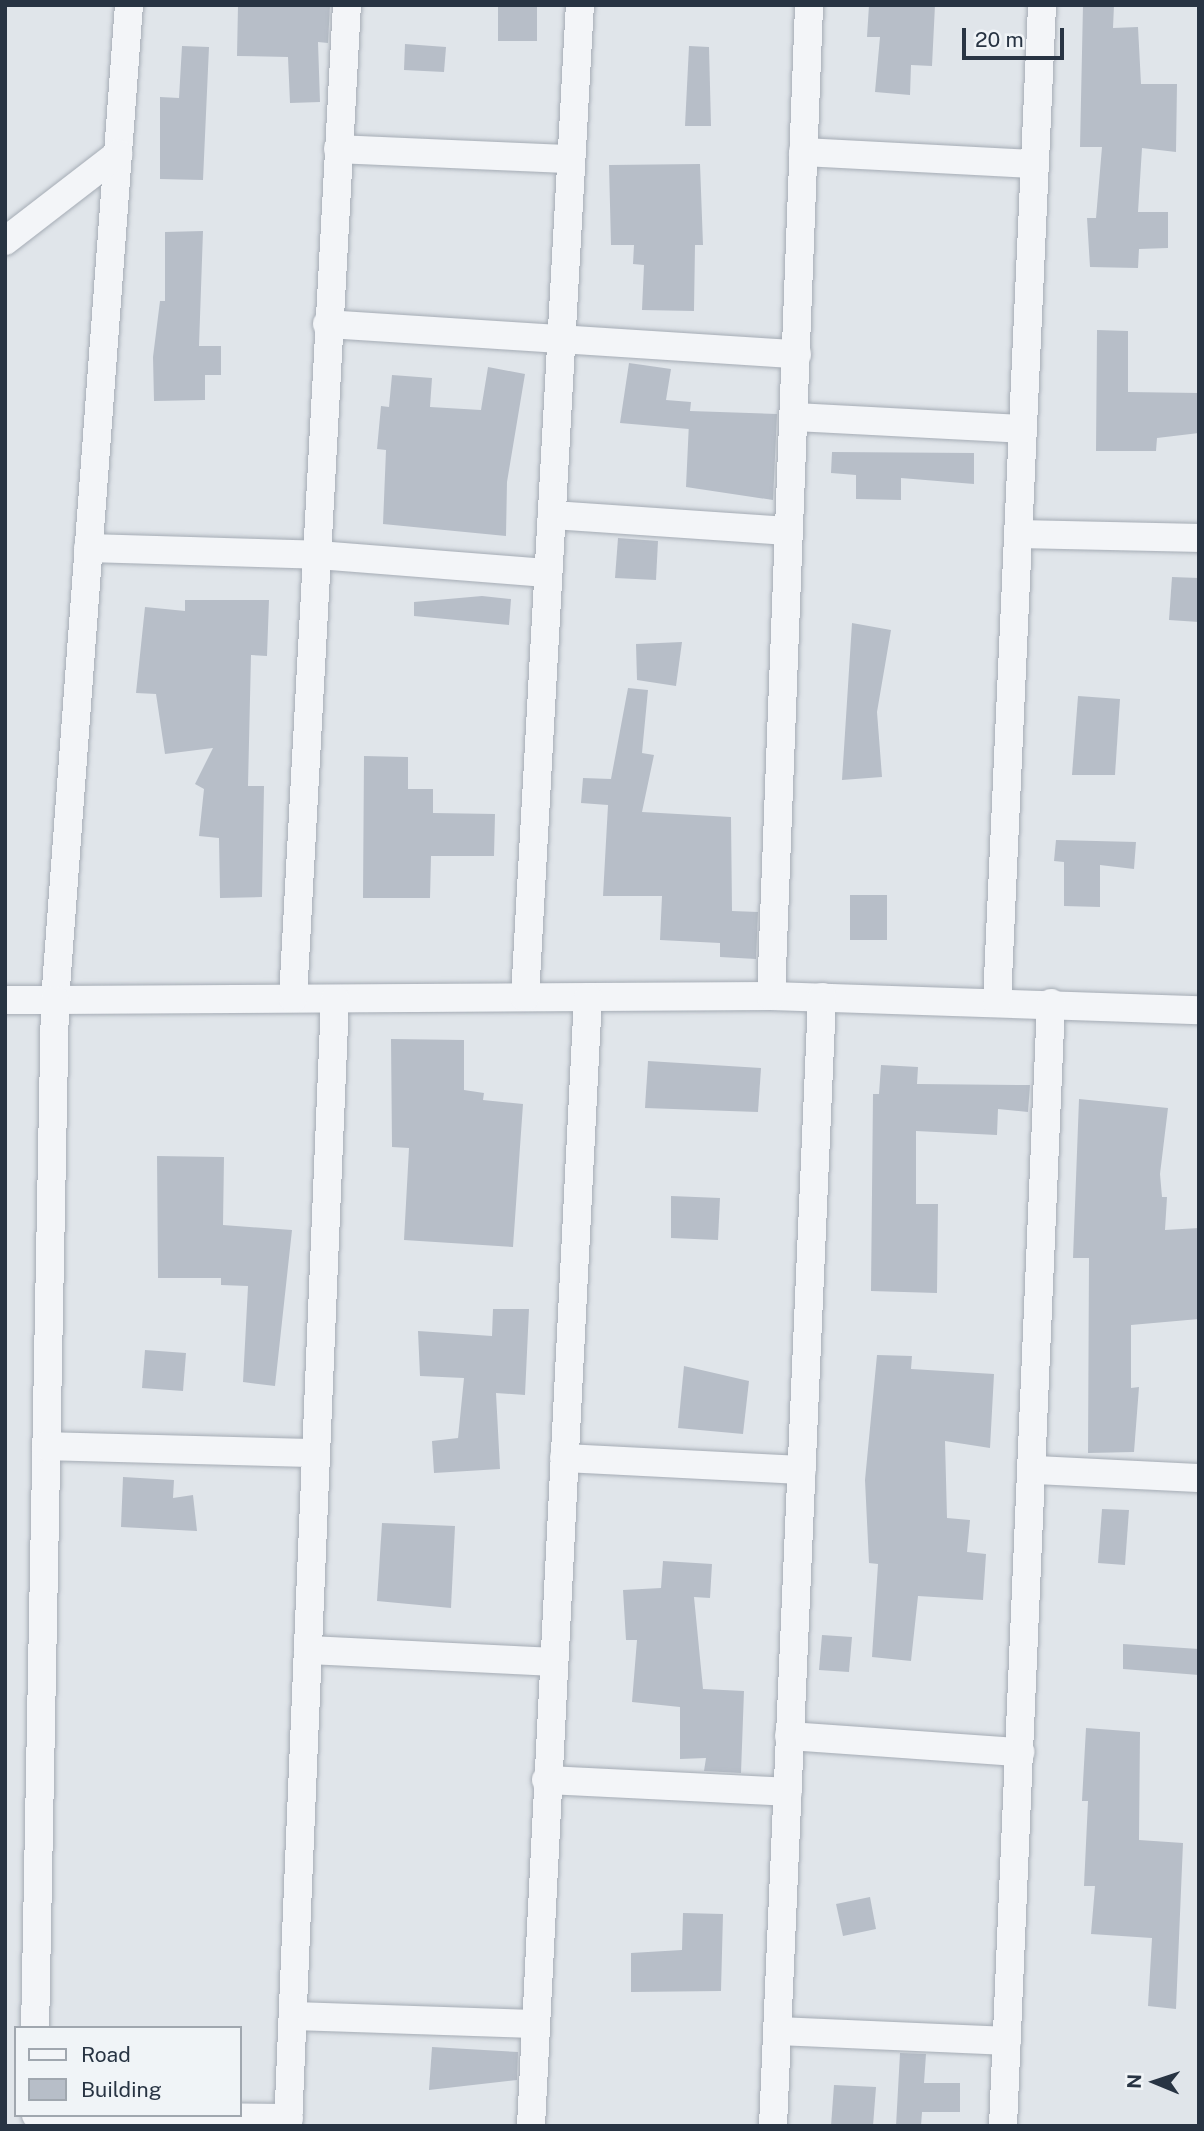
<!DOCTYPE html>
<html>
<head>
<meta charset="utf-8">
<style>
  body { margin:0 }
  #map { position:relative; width:1204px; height:2131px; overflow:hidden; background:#e0e5ea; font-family:"Public Sans",sans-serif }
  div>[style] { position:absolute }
  .building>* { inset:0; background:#b7bec8 }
  .roads { filter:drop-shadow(0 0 2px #a5acb5) drop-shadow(0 0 2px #a5acb5) }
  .minor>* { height:28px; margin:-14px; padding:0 14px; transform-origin:14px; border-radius:14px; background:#f3f5f8 }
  span { translate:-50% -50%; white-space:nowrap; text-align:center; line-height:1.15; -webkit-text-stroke:6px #f0f4f7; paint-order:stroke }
  .frame { position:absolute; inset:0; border:7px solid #283443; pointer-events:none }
  .legend { position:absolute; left:14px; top:2026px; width:228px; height:91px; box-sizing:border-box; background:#f0f4f7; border:2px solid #a0a7af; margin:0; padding:9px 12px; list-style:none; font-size:21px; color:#283443 }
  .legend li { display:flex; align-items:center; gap:14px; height:35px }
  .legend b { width:35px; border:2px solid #a0a7af }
  .north { position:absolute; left:1120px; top:2047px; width:70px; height:70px; -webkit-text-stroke:5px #f0f4f7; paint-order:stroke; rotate:272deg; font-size:19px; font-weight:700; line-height:28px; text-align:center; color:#283443 }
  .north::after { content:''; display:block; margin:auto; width:24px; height:32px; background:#283443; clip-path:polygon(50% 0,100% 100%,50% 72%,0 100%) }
  .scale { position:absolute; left:962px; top:28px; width:102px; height:32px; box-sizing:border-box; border:4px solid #283443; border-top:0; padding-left:9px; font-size:21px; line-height:24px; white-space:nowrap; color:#283443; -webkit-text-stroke:5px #f0f4f7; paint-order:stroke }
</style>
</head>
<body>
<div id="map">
  <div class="building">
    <i style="clip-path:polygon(238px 5px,330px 5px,328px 43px,318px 42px,320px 102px,290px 103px,288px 57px,237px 56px)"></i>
    <i style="clip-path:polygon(498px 5px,537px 5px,537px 41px,498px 41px)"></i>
    <i style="clip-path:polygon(869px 5px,935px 5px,932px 66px,911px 65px,910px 95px,875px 92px,880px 37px,867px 37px)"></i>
    <i style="clip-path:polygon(1083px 5px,1114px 5px,1113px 28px,1138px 27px,1141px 84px,1177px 84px,1176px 152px,1142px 148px,1138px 212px,1168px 212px,1168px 248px,1139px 249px,1138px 268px,1090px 267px,1087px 218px,1096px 218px,1102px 147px,1080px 147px)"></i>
    <i style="clip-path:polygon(405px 44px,446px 47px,444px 72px,404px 70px)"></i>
    <i style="clip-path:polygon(182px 46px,209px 47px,203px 180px,160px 179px,160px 97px,179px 98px)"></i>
    <i style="clip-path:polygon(689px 46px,709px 47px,711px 126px,685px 126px)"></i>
    <i style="clip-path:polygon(700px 164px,703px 245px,695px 245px,694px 311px,642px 310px,644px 265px,633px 264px,634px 245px,611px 245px,609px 165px)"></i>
    <i style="clip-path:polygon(203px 231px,199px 346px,221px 346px,221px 375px,205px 375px,205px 400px,154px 401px,153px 357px,160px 301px,165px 301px,165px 232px)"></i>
    <i style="clip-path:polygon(1097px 330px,1128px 331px,1128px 392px,1199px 393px,1199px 433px,1157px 438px,1156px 451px,1096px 451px)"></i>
    <i style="clip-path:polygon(629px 363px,671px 369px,666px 400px,691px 402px,690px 411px,777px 414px,773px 500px,686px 487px,689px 422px,689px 429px,620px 423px)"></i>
    <i style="clip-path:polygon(488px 367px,525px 374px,507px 482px,506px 536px,383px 524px,386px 450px,377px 449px,381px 406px,389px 407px,392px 375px,432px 378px,430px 407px,481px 410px)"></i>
    <i style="clip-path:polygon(832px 452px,974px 453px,974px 484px,901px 478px,901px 500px,856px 499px,856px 475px,831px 473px)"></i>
    <i style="clip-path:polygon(618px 538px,658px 541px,656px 580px,615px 578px)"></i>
    <i style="clip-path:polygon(1172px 577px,1199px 578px,1199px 622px,1169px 620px)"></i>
    <i style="clip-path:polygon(482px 596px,511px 599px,509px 625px,414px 616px,414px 602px)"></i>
    <i style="clip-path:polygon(185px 600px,269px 600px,267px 656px,251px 655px,248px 786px,264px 786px,262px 897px,220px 898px,219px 838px,199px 836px,204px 789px,195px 784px,213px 748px,165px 754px,156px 694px,136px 693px,145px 607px,185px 611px)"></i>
    <i style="clip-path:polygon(852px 623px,891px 630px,877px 712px,882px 777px,842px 780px)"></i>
    <i style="clip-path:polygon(682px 642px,676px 686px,637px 680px,636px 644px)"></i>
    <i style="clip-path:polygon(628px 688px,648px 690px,642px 753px,654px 755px,642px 812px,731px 817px,732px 911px,758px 912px,756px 959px,720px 957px,720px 943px,660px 940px,662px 896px,603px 896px,608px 805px,581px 803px,583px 778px,611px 779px)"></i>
    <i style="clip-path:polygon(1078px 696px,1120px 699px,1115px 775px,1072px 775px)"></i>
    <i style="clip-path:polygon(364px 756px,408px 757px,408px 789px,433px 789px,433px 813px,495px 814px,494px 856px,431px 856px,430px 898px,363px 898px)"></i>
    <i style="clip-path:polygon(1056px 840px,1136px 842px,1134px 869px,1100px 865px,1100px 907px,1064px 906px,1064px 862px,1054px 861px)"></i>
    <i style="clip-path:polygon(850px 895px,887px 895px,887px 940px,850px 940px)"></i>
    <i style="clip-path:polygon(391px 1039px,464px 1040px,464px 1090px,484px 1093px,483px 1100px,523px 1104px,513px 1247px,404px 1240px,409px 1148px,392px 1147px)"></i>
    <i style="clip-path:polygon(648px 1061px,761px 1068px,758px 1112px,645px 1108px)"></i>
    <i style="clip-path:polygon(881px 1065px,918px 1067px,917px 1084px,1030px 1085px,1028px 1112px,998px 1109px,997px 1135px,916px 1131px,916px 1204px,938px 1204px,937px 1293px,871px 1291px,873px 1094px,879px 1094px)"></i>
    <i style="clip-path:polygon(1079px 1099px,1168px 1108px,1160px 1174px,1162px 1197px,1167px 1197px,1165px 1230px,1199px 1228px,1199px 1319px,1131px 1325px,1131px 1388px,1139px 1387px,1134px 1452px,1088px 1453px,1089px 1258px,1073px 1258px)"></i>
    <i style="clip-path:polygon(157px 1156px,224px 1157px,223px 1225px,292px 1230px,275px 1386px,243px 1382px,248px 1286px,221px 1285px,221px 1278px,158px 1278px)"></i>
    <i style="clip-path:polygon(671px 1196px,720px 1198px,718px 1240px,671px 1238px)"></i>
    <i style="clip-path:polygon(493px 1309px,529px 1309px,525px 1395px,496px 1393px,500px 1469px,434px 1473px,432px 1441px,458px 1438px,464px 1378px,420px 1376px,418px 1331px,492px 1336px)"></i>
    <i style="clip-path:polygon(145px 1350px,186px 1353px,183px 1391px,142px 1388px)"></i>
    <i style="clip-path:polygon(877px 1355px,912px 1356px,911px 1369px,994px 1374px,990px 1448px,945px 1441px,947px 1518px,970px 1520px,967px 1552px,986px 1554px,983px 1600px,918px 1596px,911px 1661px,872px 1657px,878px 1564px,869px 1563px,865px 1480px)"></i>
    <i style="clip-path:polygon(684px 1366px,749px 1381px,743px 1434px,678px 1428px)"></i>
    <i style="clip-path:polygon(123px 1477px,174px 1480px,173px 1498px,193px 1495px,197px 1531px,121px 1527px)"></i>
    <i style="clip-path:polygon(1102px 1509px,1129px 1510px,1125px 1565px,1098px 1563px)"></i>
    <i style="clip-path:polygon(382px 1523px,455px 1526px,451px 1608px,377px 1601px)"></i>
    <i style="clip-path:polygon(663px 1561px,712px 1564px,710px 1598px,694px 1597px,703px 1689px,744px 1691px,741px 1773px,704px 1771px,706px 1758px,680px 1759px,680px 1707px,632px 1702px,637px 1640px,626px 1640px,623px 1590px,661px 1588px)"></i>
    <i style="clip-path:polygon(822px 1635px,852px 1637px,849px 1672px,819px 1670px)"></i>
    <i style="clip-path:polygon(1123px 1644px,1199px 1649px,1199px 1675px,1123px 1669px)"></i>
    <i style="clip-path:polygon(1086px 1728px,1140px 1732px,1139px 1840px,1183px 1843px,1176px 2009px,1148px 2006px,1152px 1938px,1091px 1934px,1095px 1886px,1084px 1886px,1088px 1801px,1082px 1801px)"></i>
    <i style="clip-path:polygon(870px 1897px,876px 1929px,843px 1936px,836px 1904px)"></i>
    <i style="clip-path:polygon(683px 1913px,723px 1914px,721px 1991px,631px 1992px,631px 1953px,682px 1950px)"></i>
    <i style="clip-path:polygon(432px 2047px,518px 2052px,517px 2080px,429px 2090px)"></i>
    <i style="clip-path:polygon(900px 2053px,926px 2054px,924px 2083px,960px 2083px,960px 2112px,922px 2112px,921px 2126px,896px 2126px)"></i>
    <i style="clip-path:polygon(834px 2085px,876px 2087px,873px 2126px,831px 2126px)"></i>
  </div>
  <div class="roads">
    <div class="minor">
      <i style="left:129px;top:5px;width:998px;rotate:94.25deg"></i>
      <i style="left:55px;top:1000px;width:716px;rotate:-0.32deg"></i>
      <i style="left:771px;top:996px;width:428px;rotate:1.9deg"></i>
      <i style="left:338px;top:149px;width:232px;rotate:2.5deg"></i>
      <i style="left:803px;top:152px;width:230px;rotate:3deg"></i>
      <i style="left:5px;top:241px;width:143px;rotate:-37.6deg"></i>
      <i style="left:327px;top:324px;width:471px;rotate:3.7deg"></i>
      <i style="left:795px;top:417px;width:227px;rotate:3deg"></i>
      <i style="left:552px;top:515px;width:237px;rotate:3.9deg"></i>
      <i style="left:1021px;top:534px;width:178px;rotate:1.3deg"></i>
      <i style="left:88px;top:548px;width:230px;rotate:1.7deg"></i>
      <i style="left:318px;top:555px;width:229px;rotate:4.5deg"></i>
      <i style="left:771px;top:996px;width:992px;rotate:-87.8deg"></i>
      <i style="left:525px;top:997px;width:994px;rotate:-86.83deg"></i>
      <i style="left:293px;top:998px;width:994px;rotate:-86.89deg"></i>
      <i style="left:5px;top:1000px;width:50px"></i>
      <i style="left:55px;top:1000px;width:1028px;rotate:91.11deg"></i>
      <i style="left:997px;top:1001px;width:997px;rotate:-87.41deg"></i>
      <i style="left:46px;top:1446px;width:270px;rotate:1.5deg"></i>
      <i style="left:564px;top:1458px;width:238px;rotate:2.9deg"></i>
      <i style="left:1035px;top:1470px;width:164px;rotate:2.8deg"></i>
      <i style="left:308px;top:1650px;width:243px;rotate:2.8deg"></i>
      <i style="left:789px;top:1736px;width:232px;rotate:4deg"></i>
      <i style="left:546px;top:1780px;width:242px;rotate:2.8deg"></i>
      <i style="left:293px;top:2016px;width:242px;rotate:1.9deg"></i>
      <i style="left:780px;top:2031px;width:227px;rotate:2.5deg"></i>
      <i style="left:36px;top:2115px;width:253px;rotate:0.7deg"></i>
      <i style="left:288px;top:2126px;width:1128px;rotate:-87.61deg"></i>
      <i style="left:531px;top:2126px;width:1130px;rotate:-87.11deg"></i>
      <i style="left:773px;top:2126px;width:1130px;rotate:-87.51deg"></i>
      <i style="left:1003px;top:2126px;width:1124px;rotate:-87.55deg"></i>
    </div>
  </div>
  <div class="frame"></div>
  <ul class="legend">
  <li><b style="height:9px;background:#f3f5f8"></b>Road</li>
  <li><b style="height:19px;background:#b7bec8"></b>Building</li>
  </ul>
  <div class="north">N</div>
  <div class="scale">20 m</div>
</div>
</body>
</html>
